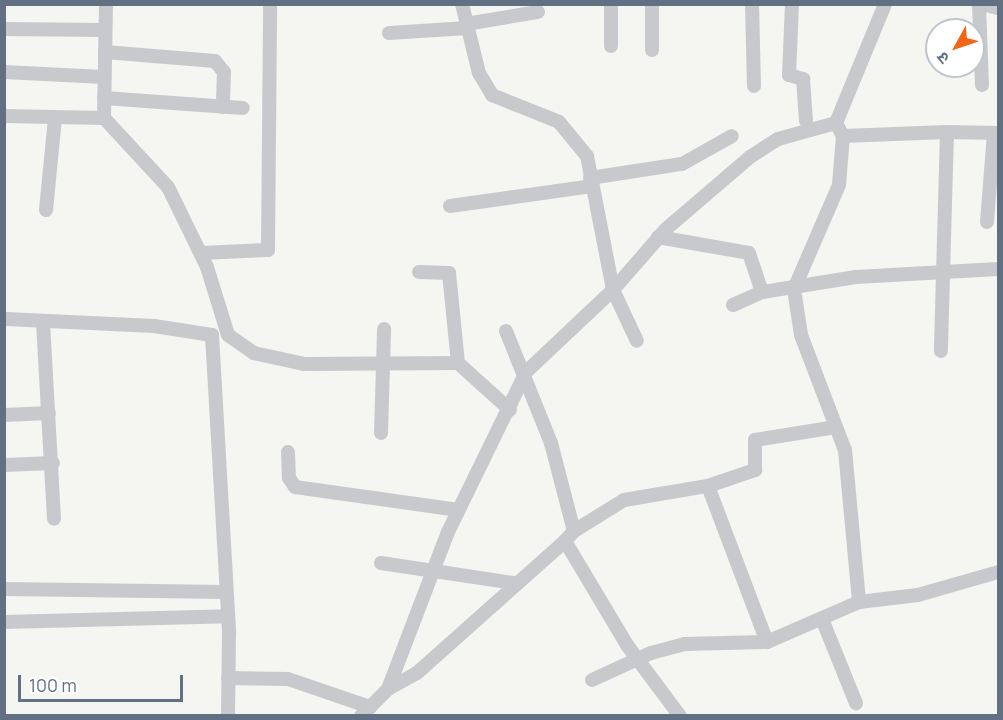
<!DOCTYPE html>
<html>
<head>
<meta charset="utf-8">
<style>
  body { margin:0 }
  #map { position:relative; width:1003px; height:720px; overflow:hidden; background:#f5f5f1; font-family:Manrope,"Noto Sans Devanagari",sans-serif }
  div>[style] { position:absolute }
  .minor>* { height:14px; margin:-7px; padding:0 7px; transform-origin:7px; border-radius:7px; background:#c7c9cd }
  span { translate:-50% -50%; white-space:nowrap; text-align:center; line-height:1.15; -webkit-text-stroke:6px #fff; paint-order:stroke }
  .frame { position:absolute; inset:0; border:6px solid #627084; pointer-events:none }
  .north { position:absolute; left:925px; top:18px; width:60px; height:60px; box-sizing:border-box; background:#fff; border:2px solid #c0c6ce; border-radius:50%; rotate:230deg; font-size:16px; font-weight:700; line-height:24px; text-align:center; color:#627084 }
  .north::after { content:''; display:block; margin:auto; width:21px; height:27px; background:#f06516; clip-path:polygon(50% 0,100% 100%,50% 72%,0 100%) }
  .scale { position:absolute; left:18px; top:675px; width:165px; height:27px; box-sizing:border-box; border:3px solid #627084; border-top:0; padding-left:8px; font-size:18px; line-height:21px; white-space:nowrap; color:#627084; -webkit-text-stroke:4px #fff; paint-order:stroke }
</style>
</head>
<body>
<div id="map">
  <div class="minor">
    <i style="left:106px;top:4px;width:114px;rotate:91deg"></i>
    <i style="left:104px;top:118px;width:94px;rotate:47.2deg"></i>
    <i style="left:168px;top:187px;width:89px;rotate:64deg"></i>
    <i style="left:207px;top:267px;width:71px;rotate:72.8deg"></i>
    <i style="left:228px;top:335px;width:32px;rotate:35deg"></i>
    <i style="left:254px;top:353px;width:51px;rotate:12.4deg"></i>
    <i style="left:304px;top:364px;width:154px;rotate:-0.4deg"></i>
    <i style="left:462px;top:4px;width:71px;rotate:76.2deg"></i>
    <i style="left:479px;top:73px;width:26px;rotate:59deg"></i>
    <i style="left:492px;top:95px;width:72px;rotate:21.9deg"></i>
    <i style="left:559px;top:122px;width:44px;rotate:50.5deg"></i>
    <i style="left:587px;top:156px;width:136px;rotate:79deg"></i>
    <i style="left:613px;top:290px;width:56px;rotate:64.8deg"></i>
    <i style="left:611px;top:4px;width:42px;rotate:90deg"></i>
    <i style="left:752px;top:4px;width:82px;rotate:88.6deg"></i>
    <i style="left:792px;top:4px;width:71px;rotate:92.4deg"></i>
    <i style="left:789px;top:75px;width:15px;rotate:16deg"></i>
    <i style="left:803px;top:79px;width:42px;rotate:85.9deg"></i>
    <i style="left:979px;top:4px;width:81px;rotate:87.9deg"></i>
    <i style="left:983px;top:4px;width:16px;rotate:15deg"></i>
    <i style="left:466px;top:24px;width:73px;rotate:-9.5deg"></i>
    <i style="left:4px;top:29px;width:100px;rotate:0.6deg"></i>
    <i style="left:389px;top:33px;width:79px;rotate:-3.6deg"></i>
    <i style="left:652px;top:50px;width:46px;rotate:-90deg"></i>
    <i style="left:105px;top:52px;width:110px;rotate:4.7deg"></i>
    <i style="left:215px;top:61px;width:14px;rotate:51deg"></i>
    <i style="left:224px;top:72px;width:35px;rotate:92deg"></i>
    <i style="left:4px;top:72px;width:100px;rotate:2.9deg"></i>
    <i style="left:104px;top:98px;width:139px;rotate:4.1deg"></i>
    <i style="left:4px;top:116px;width:100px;rotate:1.1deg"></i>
    <i style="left:836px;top:123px;width:15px;rotate:62deg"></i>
    <i style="left:843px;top:136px;width:49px;rotate:94.7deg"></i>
    <i style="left:839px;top:185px;width:113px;rotate:113.4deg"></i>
    <i style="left:794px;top:289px;width:47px;rotate:81.3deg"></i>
    <i style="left:801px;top:335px;width:123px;rotate:69.1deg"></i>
    <i style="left:845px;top:450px;width:153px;rotate:84.7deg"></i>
    <i style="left:947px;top:132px;width:51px;rotate:1.1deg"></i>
    <i style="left:843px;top:136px;width:104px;rotate:-2.2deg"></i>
    <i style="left:947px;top:132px;width:219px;rotate:91.6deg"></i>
    <i style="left:590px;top:178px;width:93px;rotate:-8.7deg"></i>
    <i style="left:682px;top:164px;width:57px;rotate:-29.2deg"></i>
    <i style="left:450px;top:206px;width:143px;rotate:-8deg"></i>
    <i style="left:46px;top:210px;width:92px;rotate:-84.4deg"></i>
    <i style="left:987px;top:222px;width:89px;rotate:-85.5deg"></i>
    <i style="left:658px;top:237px;width:92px;rotate:10deg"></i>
    <i style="left:749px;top:253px;width:41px;rotate:71.6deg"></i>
    <i style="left:201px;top:253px;width:67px;rotate:-2.6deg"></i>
    <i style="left:268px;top:250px;width:246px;rotate:-89.5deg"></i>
    <i style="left:419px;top:272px;width:30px;rotate:2deg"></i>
    <i style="left:449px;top:273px;width:90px;rotate:84.3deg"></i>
    <i style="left:458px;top:363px;width:70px;rotate:42.1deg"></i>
    <i style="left:733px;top:305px;width:32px;rotate:-24deg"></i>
    <i style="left:762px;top:292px;width:95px;rotate:-9.1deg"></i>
    <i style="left:856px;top:277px;width:142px;rotate:-3.2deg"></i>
    <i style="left:6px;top:319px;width:148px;rotate:2.7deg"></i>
    <i style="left:154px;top:326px;width:59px;rotate:8.8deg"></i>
    <i style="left:212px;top:335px;width:299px;rotate:86.7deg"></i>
    <i style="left:229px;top:634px;width:82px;rotate:90.7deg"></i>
    <i style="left:43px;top:322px;width:197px;rotate:86.8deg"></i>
    <i style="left:506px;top:331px;width:121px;rotate:68.1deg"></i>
    <i style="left:551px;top:443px;width:91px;rotate:75.4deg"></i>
    <i style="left:574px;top:531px;width:13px;rotate:132deg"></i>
    <i style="left:565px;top:541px;width:121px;rotate:59.2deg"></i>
    <i style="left:627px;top:645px;width:89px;rotate:53.3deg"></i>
    <i style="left:4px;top:415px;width:45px;rotate:-2.5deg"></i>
    <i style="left:381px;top:433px;width:104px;rotate:-88.3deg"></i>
    <i style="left:288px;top:452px;width:26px;rotate:88deg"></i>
    <i style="left:289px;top:478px;width:11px;rotate:56deg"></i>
    <i style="left:295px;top:487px;width:165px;rotate:8deg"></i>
    <i style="left:4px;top:465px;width:49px;rotate:-2.3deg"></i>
    <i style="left:708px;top:486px;width:50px;rotate:-18.8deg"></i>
    <i style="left:755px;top:470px;width:30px;rotate:-90deg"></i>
    <i style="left:755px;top:440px;width:82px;rotate:-9.1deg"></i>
    <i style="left:574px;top:531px;width:59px;rotate:-31.8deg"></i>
    <i style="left:624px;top:500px;width:85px;rotate:-9.5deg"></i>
    <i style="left:708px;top:486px;width:167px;rotate:69.3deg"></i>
    <i style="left:381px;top:563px;width:134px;rotate:8.6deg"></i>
    <i style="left:4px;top:589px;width:222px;rotate:0.8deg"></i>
    <i style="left:822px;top:619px;width:91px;rotate:68deg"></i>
    <i style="left:4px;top:622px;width:224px;rotate:-1.5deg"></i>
    <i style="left:228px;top:678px;width:60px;rotate:1deg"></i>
    <i style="left:288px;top:679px;width:87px;rotate:18.9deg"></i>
    <i style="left:592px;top:680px;width:65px;rotate:-24.6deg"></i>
    <i style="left:651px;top:653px;width:35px;rotate:-15deg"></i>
    <i style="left:685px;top:644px;width:82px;rotate:-1.4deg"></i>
    <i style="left:767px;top:642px;width:100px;rotate:-23.5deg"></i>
    <i style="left:859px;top:602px;width:59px;rotate:-6.8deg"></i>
    <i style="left:918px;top:595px;width:83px;rotate:-16deg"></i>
    <i style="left:388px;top:689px;width:33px;rotate:-29deg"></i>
    <i style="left:417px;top:673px;width:198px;rotate:-41.7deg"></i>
    <i style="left:361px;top:716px;width:38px;rotate:-45deg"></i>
    <i style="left:388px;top:689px;width:168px;rotate:-69.1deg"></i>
    <i style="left:448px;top:532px;width:178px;rotate:-64deg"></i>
    <i style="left:526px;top:372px;width:120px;rotate:-43.3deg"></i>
    <i style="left:613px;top:290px;width:81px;rotate:-49deg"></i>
    <i style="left:666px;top:229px;width:111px;rotate:-40.6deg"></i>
    <i style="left:750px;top:157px;width:33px;rotate:-33deg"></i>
    <i style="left:778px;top:139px;width:60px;rotate:-15.4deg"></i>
    <i style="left:836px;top:123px;width:129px;rotate:-67.6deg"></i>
  </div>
  <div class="frame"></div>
  <div class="north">उ</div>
  <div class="scale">100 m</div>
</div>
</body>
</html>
